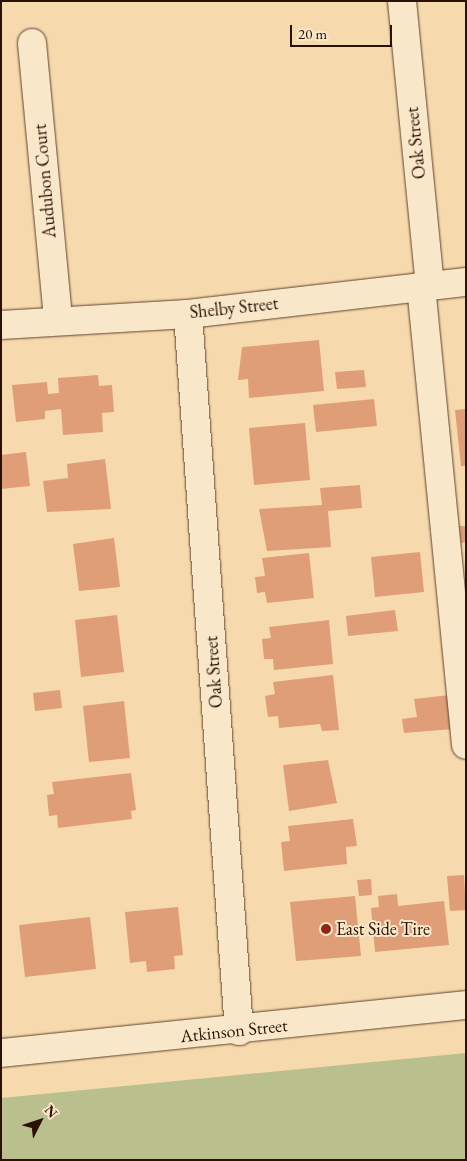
<!DOCTYPE html>
<html>
<head>
<meta charset="utf-8">
<style>
  body { margin:0 }
  #map { position:relative; width:467px; height:1161px; overflow:hidden; background:#f6daad; font-family:"EB Garamond",serif }
  div>[style] { position:absolute }
  .green>* { inset:0; background:#b9c08d }
  .building>* { inset:0; background:#df9e77 }
  .roads { filter:drop-shadow(0 0 1px #5e432e) drop-shadow(0 0 1px #5e432e) }
  .minor>* { height:28px; margin:-14px; padding:0 14px; transform-origin:14px; border-radius:14px; background:#f9e7ca }
  .dots>* { width:14px; height:14px; translate:-50% -50%; box-sizing:border-box; border:2px solid #f9e7ca; border-radius:50% }
  span { translate:-50% -50%; white-space:nowrap; text-align:center; line-height:1.15; -webkit-text-stroke:4px #f9e7ca; paint-order:stroke }
  .street-label { font-size:18px; color:#2b1103 }
  .poi-label { font-size:18px; color:#2b1103 }
  .left { translate:0 -50%; text-align:left }
  .frame { position:absolute; inset:0; border:2px solid #2b1103; pointer-events:none }
  .north { position:absolute; left:15px; top:1096px; width:50px; height:50px; -webkit-text-stroke:4px #f9e7ca; paint-order:stroke; rotate:49deg; font-size:14px; font-weight:700; line-height:20px; text-align:center; color:#2b1103 }
  .north::after { content:''; display:block; margin:auto; width:18px; height:22px; background:#2b1103; clip-path:polygon(50% 0,100% 100%,50% 72%,0 100%) }
  .scale { position:absolute; left:290px; top:25px; width:102px; height:22px; box-sizing:border-box; border:2px solid #2b1103; border-top:0; padding-left:6px; font-size:15px; line-height:18px; white-space:nowrap; color:#2b1103; -webkit-text-stroke:4px #f9e7ca; paint-order:stroke }
</style>
</head>
<body>
<div id="map">
  <div class="green">
    <i style="clip-path:polygon(466px 1053px,466px 1160px,1px 1160px,1px 1098px)"></i>
  </div>
  <div class="building">
    <i style="clip-path:polygon(319px 340px,324px 391px,249px 398px,248px 379px,238px 380px,242px 347px)"></i>
    <i style="clip-path:polygon(364px 370px,366px 387px,337px 389px,335px 372px)"></i>
    <i style="clip-path:polygon(98px 375px,99px 386px,112px 385px,114px 412px,102px 413px,103px 432px,63px 435px,61px 409px,45px 411px,45px 419px,16px 422px,12px 385px,47px 382px,48px 394px,59px 393px,58px 378px)"></i>
    <i style="clip-path:polygon(374px 399px,377px 426px,316px 432px,313px 405px)"></i>
    <i style="clip-path:polygon(466px 409px,466px 466px,461px 466px,455px 410px)"></i>
    <i style="clip-path:polygon(305px 423px,310px 480px,254px 485px,249px 428px)"></i>
    <i style="clip-path:polygon(26px 452px,30px 486px,1px 489px,1px 455px)"></i>
    <i style="clip-path:polygon(105px 459px,111px 509px,47px 512px,43px 481px,68px 478px,67px 464px)"></i>
    <i style="clip-path:polygon(360px 485px,362px 508px,328px 511px,331px 547px,267px 551px,259px 509px,322px 505px,320px 488px)"></i>
    <i style="clip-path:polygon(459px 526px,466px 526px,466px 542px,461px 543px)"></i>
    <i style="clip-path:polygon(114px 538px,120px 587px,79px 591px,73px 544px)"></i>
    <i style="clip-path:polygon(420px 552px,424px 592px,375px 597px,371px 557px)"></i>
    <i style="clip-path:polygon(309px 553px,314px 598px,267px 603px,265px 592px,257px 593px,255px 577px,265px 576px,262px 558px)"></i>
    <i style="clip-path:polygon(395px 610px,398px 631px,348px 636px,346px 616px)"></i>
    <i style="clip-path:polygon(117px 615px,124px 672px,81px 677px,75px 620px)"></i>
    <i style="clip-path:polygon(329px 620px,333px 664px,274px 670px,273px 659px,264px 659px,262px 639px,271px 638px,269px 627px)"></i>
    <i style="clip-path:polygon(333px 675px,339px 730px,322px 731px,320px 724px,279px 728px,278px 716px,268px 717px,265px 696px,275px 694px,273px 682px)"></i>
    <i style="clip-path:polygon(60px 690px,62px 708px,35px 711px,33px 693px)"></i>
    <i style="clip-path:polygon(450px 695px,453px 729px,404px 733px,402px 719px,417px 717px,414px 699px)"></i>
    <i style="clip-path:polygon(124px 701px,130px 758px,89px 762px,83px 706px)"></i>
    <i style="clip-path:polygon(328px 760px,337px 803px,289px 811px,283px 765px)"></i>
    <i style="clip-path:polygon(131px 773px,136px 810px,131px 811px,132px 819px,58px 828px,57px 815px,49px 816px,47px 795px,54px 794px,52px 782px)"></i>
    <i style="clip-path:polygon(353px 819px,357px 846px,346px 847px,347px 864px,284px 871px,281px 842px,290px 841px,288px 826px)"></i>
    <i style="clip-path:polygon(464px 875px,466px 910px,450px 911px,447px 876px)"></i>
    <i style="clip-path:polygon(371px 879px,372px 895px,359px 896px,357px 880px)"></i>
    <i style="clip-path:polygon(397px 894px,398px 906px,444px 901px,449px 945px,375px 952px,371px 908px,379px 907px,378px 896px)"></i>
    <i style="clip-path:polygon(355px 896px,361px 956px,296px 961px,290px 902px)"></i>
    <i style="clip-path:polygon(178px 907px,183px 955px,174px 956px,175px 969px,147px 972px,146px 961px,130px 963px,125px 912px)"></i>
    <i style="clip-path:polygon(90px 917px,96px 969px,25px 977px,19px 925px)"></i>
  </div>
  <div class="roads">
    <div class="minor">
      <i style="left:402px;top:1px;width:286px;rotate:84.4deg"></i>
      <i style="left:32px;top:43px;width:278px;rotate:84.6deg"></i>
      <i style="left:421px;top:286px;width:461px;rotate:84.4deg"></i>
      <i style="left:188px;top:314px;width:719px;rotate:85.93deg"></i>
      <i style="left:1px;top:325px;width:187px;rotate:-3.4deg"></i>
      <i style="left:188px;top:314px;width:280px;rotate:-6.6deg"></i>
      <i style="left:1px;top:1053px;width:467px;rotate:-5.9deg"></i>
    </div>
  </div>
  <div class="dots">
    <i style="left:326px;top:929px;background:#8f2418"></i>
  </div>
  <div class="street-label">
    <span style="left:416px;top:143px;rotate:-96deg">Oak Street</span>
    <span style="left:45px;top:181px;rotate:-95deg">Audubon Court</span>
    <span style="left:234px;top:308px;rotate:-6deg">Shelby Street</span>
    <span style="left:214px;top:672px;rotate:-94deg">Oak Street</span>
    <span style="left:234px;top:1031px;rotate:-6deg">Atkinson Street</span>
  </div>
  <div class="poi-label">
    <span class="left" style="left:336px;top:929px">East Side Tire</span>
  </div>
  <div class="frame"></div>
  <div class="north">N</div>
  <div class="scale">20 m</div>
</div>
</body>
</html>
